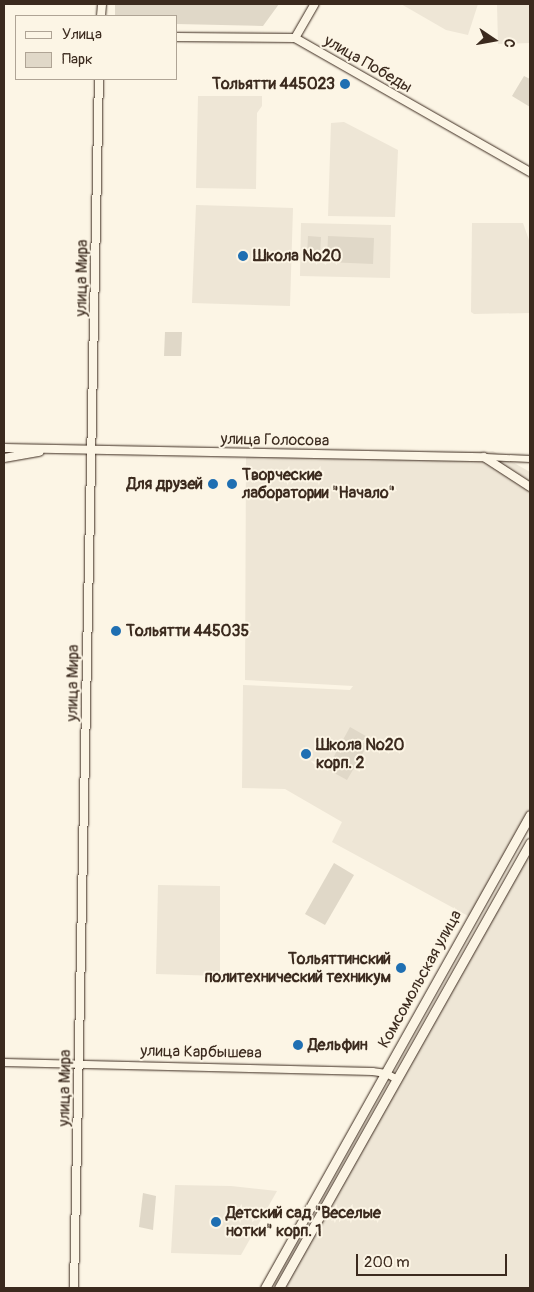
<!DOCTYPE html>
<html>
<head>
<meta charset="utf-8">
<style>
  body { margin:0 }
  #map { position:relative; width:534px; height:1292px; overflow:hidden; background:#fcf5e5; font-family:Pangolin,sans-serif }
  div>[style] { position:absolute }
  .built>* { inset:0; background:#eee6d6 }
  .green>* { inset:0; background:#e0d8c8 }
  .roads { filter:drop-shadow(0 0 1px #3b2a1e) drop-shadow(0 0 1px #3b2a1e) }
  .minor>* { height:5.5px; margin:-2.75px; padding:0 2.75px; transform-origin:2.75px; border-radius:2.75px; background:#fcf5e5 }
  .tertiary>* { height:7px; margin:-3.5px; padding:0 3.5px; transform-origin:3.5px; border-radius:3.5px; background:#fcf5e5 }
  .secondary>* { height:8px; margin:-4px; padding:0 4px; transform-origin:4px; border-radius:4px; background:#fcf5e5 }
  .primary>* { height:9px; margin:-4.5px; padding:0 4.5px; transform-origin:4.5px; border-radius:4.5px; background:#fcf5e5 }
  .dots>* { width:14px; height:14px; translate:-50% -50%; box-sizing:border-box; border:2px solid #fcf5e5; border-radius:50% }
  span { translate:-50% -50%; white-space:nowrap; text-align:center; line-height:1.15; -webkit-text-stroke:4px #fcf5e5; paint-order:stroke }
  .street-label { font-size:16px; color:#3b2a1e }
  .poi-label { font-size:16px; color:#3b2a1e; font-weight:700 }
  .right { translate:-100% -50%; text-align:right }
  .left { translate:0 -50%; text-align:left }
  .frame { position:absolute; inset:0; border:5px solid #3b2a1e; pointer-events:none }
  .legend { position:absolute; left:15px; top:15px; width:162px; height:65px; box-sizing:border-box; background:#fcf5e5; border:1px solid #afa495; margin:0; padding:6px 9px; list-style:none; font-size:15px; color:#3b2a1e }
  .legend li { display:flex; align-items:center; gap:10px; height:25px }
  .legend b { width:25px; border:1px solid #afa495 }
  .north { position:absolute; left:469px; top:15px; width:50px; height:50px; -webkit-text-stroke:4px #fcf5e5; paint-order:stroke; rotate:102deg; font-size:14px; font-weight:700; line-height:20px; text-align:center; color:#3b2a1e }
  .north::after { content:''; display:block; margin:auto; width:18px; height:22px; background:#3b2a1e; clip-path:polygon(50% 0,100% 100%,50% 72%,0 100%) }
  .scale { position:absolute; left:356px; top:1254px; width:151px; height:22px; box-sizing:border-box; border:2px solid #3b2a1e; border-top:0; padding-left:6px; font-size:15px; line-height:18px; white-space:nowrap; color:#3b2a1e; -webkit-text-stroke:4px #fcf5e5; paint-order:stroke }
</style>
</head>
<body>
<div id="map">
  <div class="built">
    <i style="clip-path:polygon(401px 4px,478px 4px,468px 35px,446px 30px)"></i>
    <i style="clip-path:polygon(497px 4px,530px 4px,530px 43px,498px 44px)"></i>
    <i style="clip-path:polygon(198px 96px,262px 96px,262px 106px,257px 113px,256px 189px,196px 188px)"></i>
    <i style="clip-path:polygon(344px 122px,398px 150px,395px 217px,328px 216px,331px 123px)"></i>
    <i style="clip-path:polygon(196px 205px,293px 208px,290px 306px,192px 303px)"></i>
    <i style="clip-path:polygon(301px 223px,391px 225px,390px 278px,300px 276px)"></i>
    <i style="clip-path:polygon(472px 223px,523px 223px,530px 243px,530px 313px,474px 314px,471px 312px)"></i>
    <i style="clip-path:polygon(493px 451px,530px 472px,530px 811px,470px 917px,332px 842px,342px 822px,285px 789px,242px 788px,243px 685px,350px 690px,353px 686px,245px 680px,246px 457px)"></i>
    <i style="clip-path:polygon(530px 844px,530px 1288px,279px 1288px)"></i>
    <i style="clip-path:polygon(158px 885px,220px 886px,220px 976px,156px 974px)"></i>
    <i style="clip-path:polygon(175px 1185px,231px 1186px,277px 1191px,241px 1255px,171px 1253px)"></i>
  </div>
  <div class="green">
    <i style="clip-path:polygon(115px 4px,279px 4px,263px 26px,176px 24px,176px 16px,115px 16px)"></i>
    <i style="clip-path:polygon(524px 76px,530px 79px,530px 107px,512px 96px)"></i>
    <i style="clip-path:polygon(308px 236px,321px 237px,320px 257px,307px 257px)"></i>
    <i style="clip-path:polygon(328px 236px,374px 238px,373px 264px,327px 262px)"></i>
    <i style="clip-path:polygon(165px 332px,182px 332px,181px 356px,164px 356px)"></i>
    <i style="clip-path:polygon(350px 727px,371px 739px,347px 780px,327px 769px)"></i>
    <i style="clip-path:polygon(334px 863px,354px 875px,325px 925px,305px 914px)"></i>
    <i style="clip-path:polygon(143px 1193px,156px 1196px,153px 1230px,139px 1227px)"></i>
  </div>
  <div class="roads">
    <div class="minor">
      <i style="left:486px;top:457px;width:44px;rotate:2.6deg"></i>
    </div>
    <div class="tertiary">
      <i style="left:4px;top:1062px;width:368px;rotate:1.4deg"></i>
      <i style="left:372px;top:1071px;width:14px;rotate:8deg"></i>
      <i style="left:386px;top:1073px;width:10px;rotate:29deg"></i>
    </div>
    <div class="secondary">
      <i style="left:101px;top:16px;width:12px;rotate:-85deg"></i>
      <i style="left:176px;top:37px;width:119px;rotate:0.5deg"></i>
      <i style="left:295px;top:38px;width:271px;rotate:29.7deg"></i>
      <i style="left:295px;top:38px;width:39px;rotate:-60deg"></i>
      <i style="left:4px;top:448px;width:480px;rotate:1.1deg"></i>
      <i style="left:484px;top:457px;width:55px;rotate:33.1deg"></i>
      <i style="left:4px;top:458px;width:36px;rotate:-10deg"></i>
      <i style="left:74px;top:1288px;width:1209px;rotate:-88.82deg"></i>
    </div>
    <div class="primary">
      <i style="left:265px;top:1288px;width:542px;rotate:-60.74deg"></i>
      <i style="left:279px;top:1288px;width:511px;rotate:-60.58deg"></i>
    </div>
  </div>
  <div class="dots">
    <i style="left:345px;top:84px;background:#1f6fb2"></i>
    <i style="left:243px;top:256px;background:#1f6fb2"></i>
    <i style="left:213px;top:484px;background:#1f6fb2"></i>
    <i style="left:232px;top:484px;background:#1f6fb2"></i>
    <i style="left:116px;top:631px;background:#1f6fb2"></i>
    <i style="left:306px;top:754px;background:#1f6fb2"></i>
    <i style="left:401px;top:968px;background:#1f6fb2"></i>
    <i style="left:298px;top:1045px;background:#1f6fb2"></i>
    <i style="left:216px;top:1222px;background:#1f6fb2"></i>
  </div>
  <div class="street-label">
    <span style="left:368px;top:64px;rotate:30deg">улица Победы</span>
    <span style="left:82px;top:278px;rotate:-89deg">улица Мира</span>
    <span style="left:275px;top:440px;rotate:1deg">улица Голосова</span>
    <span style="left:73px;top:683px;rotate:-89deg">улица Мира</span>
    <span style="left:420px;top:979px;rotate:-61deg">Комсомольская улица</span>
    <span style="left:201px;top:1052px;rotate:1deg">улица Карбышева</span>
    <span style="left:65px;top:1088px;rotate:-89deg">улица Мира</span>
  </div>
  <div class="poi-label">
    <span class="right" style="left:335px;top:84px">Тольятти 445023</span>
    <span class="left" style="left:253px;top:256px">Школа №20</span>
    <span class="left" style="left:242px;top:484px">Творческие<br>лаборатории "Начало"</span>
    <span class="right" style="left:203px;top:484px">Для друзей</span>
    <span class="left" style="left:126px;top:631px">Тольятти 445035</span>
    <span class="left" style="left:316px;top:754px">Школа №20<br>корп. 2</span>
    <span class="right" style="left:391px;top:968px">Тольяттинский<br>политехнический техникум</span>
    <span class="left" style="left:308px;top:1045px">Дельфин</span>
    <span class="left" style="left:226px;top:1222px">Детский сад "Веселые<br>нотки" корп. 1</span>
  </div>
  <div class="frame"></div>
  <ul class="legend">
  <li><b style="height:6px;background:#fcf5e5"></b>Улица</li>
  <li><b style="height:14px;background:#e0d8c8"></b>Парк</li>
  </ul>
  <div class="north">С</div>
  <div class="scale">200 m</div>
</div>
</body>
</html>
